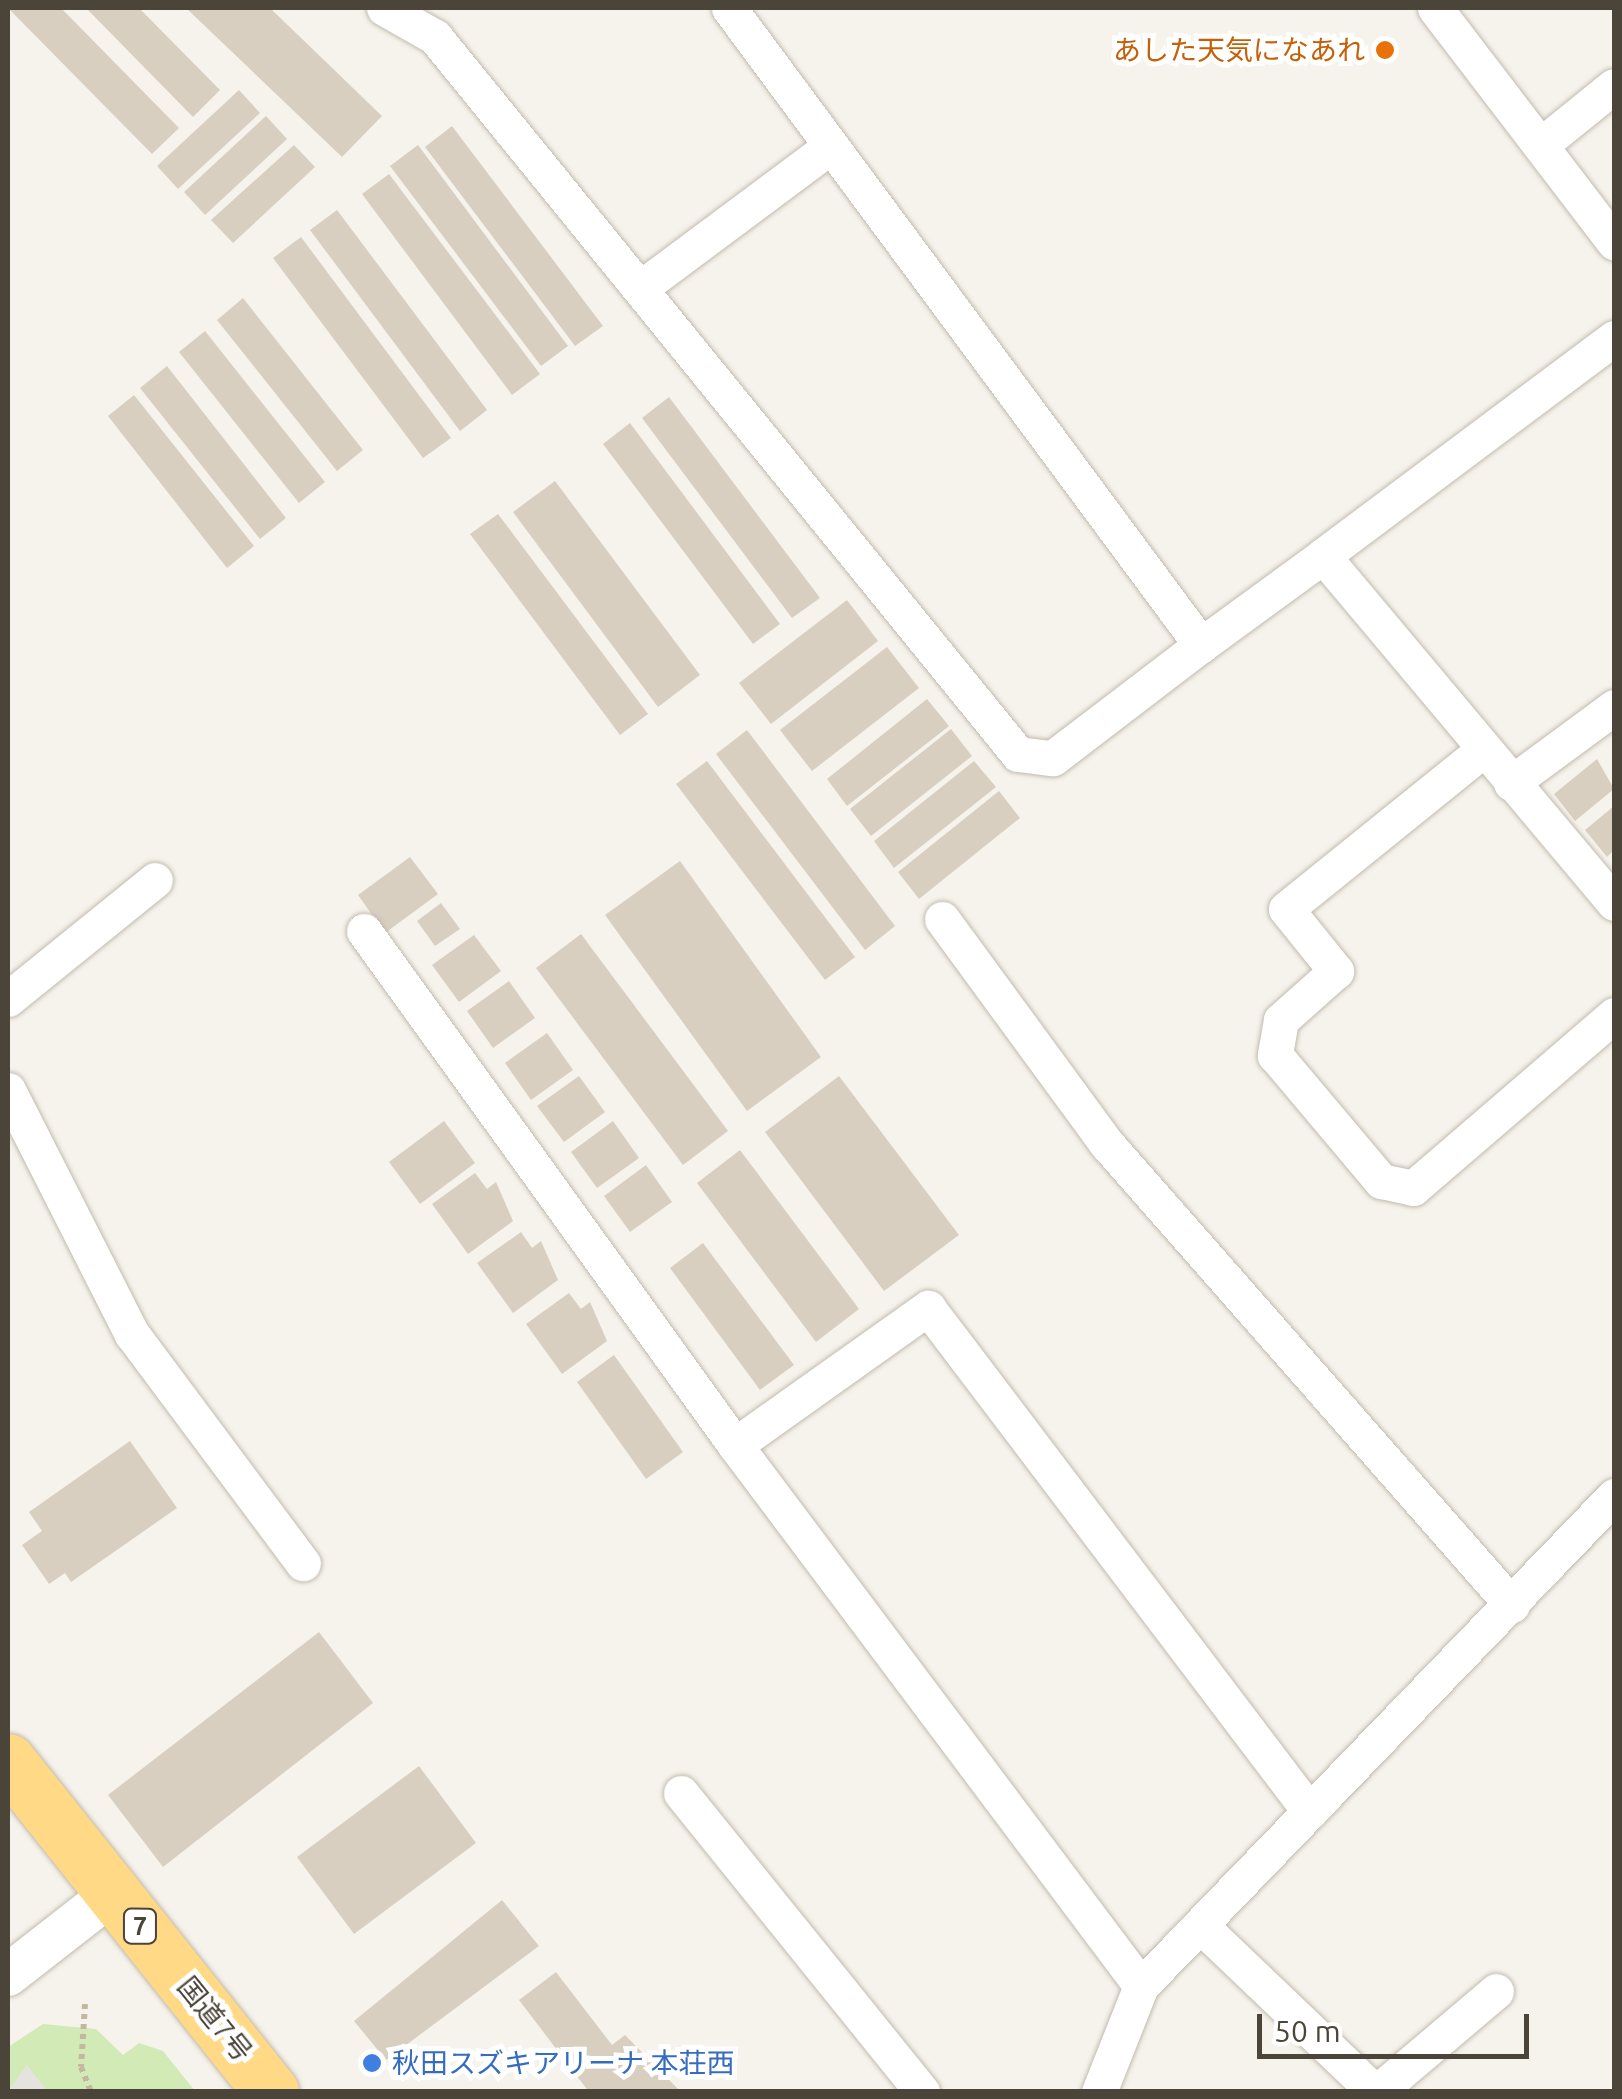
<!DOCTYPE html>
<html>
<head>
<meta charset="utf-8">
<style>
  body { margin:0 }
  #map { position:relative; width:1622px; height:2099px; overflow:hidden; background:#f6f3ec; font-family:Ubuntu,"Noto Sans JP",sans-serif }
  div>[style] { position:absolute }
  .green>* { inset:0; background:#d2eab5 }
  .parking>* { inset:0; background:#e5e3e0 }
  .building>* { inset:0; background:#d8cfc1 }
  .path>* { height:6px; margin-top:-3px; transform-origin:0; background:repeating-linear-gradient(90deg,#c4b79f 0 5px,transparent 0 10px) }
  .roads { filter:drop-shadow(0 0 2px #c2bbae) drop-shadow(0 0 2px #c2bbae) }
  .minor>* { height:35px; margin:-17.5px; padding:0 17.5px; transform-origin:17.5px; border-radius:17.5px; background:#fff }
  .tertiary>* { height:42px; margin:-21px; padding:0 21px; transform-origin:21px; border-radius:21px; background:#fff }
  .trunk>* { height:55px; margin:-27.5px; padding:0 27.5px; transform-origin:27.5px; border-radius:27.5px; background:#ffd985 }
  .dots>* { width:28px; height:28px; translate:-50% -50%; box-sizing:border-box; border:5px solid #fff; border-radius:50% }
  span { translate:-50% -50%; white-space:nowrap; text-align:center; line-height:1.15; -webkit-text-stroke:10px #fff; paint-order:stroke }
  .shield-label span { padding:2px 8px; background:#fff; border:2px solid; border-radius:8px; -webkit-text-stroke-width:0 }
  .shield-label { font-size:25px; color:#4b4439; font-weight:700 }
  .food-label { font-size:28px; color:#c56008 }
  .right { translate:-100% -50%; text-align:right }
  .street-label { font-size:28px; color:#4b4439 }
  .shop-label { font-size:28px; color:#366cbe }
  .left { translate:0 -50%; text-align:left }
  .frame { position:absolute; inset:0; border:10px solid #4b4439; pointer-events:none }
  .scale { position:absolute; left:1257px; top:2014px; width:272px; height:45px; box-sizing:border-box; border:5px solid #4b4439; border-top:0; padding-left:12px; font-size:30px; line-height:35px; white-space:nowrap; color:#4b4439; -webkit-text-stroke:8px #fff; paint-order:stroke }
</style>
</head>
<body>
<div id="map">
  <div class="green">
    <i style="clip-path:polygon(43px 2024px,96px 2029px,123px 2055px,139px 2043px,163px 2051px,195px 2091px,8px 2092px,8px 2047px)"></i>
  </div>
  <div class="parking">
    <i style="clip-path:polygon(27px 2065px,47px 2091px,8px 2091px)"></i>
  </div>
  <div class="building">
    <i style="clip-path:polygon(8px 8px,61px 8px,179px 128px,152px 154px)"></i>
    <i style="clip-path:polygon(86px 8px,139px 8px,220px 90px,193px 117px)"></i>
    <i style="clip-path:polygon(186px 8px,270px 8px,382px 116px,342px 157px)"></i>
    <i style="clip-path:polygon(239px 90px,260px 113px,178px 189px,157px 166px)"></i>
    <i style="clip-path:polygon(266px 116px,287px 139px,205px 215px,184px 192px)"></i>
    <i style="clip-path:polygon(452px 126px,603px 326px,575px 346px,425px 147px)"></i>
    <i style="clip-path:polygon(294px 145px,315px 167px,233px 243px,211px 220px)"></i>
    <i style="clip-path:polygon(418px 145px,568px 346px,541px 366px,390px 166px)"></i>
    <i style="clip-path:polygon(389px 174px,540px 374px,512px 395px,362px 194px)"></i>
    <i style="clip-path:polygon(337px 210px,487px 410px,460px 431px,310px 230px)"></i>
    <i style="clip-path:polygon(301px 237px,451px 438px,423px 458px,273px 258px)"></i>
    <i style="clip-path:polygon(243px 298px,363px 450px,337px 471px,217px 320px)"></i>
    <i style="clip-path:polygon(205px 331px,325px 482px,299px 503px,179px 352px)"></i>
    <i style="clip-path:polygon(167px 366px,286px 518px,260px 539px,140px 388px)"></i>
    <i style="clip-path:polygon(134px 395px,254px 546px,227px 568px,108px 416px)"></i>
    <i style="clip-path:polygon(669px 397px,820px 598px,792px 618px,642px 418px)"></i>
    <i style="clip-path:polygon(630px 423px,780px 624px,753px 644px,603px 444px)"></i>
    <i style="clip-path:polygon(555px 481px,700px 675px,658px 707px,513px 512px)"></i>
    <i style="clip-path:polygon(498px 514px,648px 714px,620px 735px,470px 534px)"></i>
    <i style="clip-path:polygon(847px 600px,878px 641px,771px 724px,739px 683px)"></i>
    <i style="clip-path:polygon(887px 647px,919px 688px,812px 771px,780px 730px)"></i>
    <i style="clip-path:polygon(927px 699px,949px 726px,847px 806px,827px 779px)"></i>
    <i style="clip-path:polygon(951px 729px,972px 756px,871px 836px,850px 809px)"></i>
    <i style="clip-path:polygon(747px 730px,895px 926px,865px 950px,716px 754px)"></i>
    <i style="clip-path:polygon(1597px 759px,1614px 789px,1575px 821px,1554px 794px)"></i>
    <i style="clip-path:polygon(707px 761px,855px 957px,825px 980px,676px 784px)"></i>
    <i style="clip-path:polygon(974px 761px,996px 787px,894px 868px,874px 841px)"></i>
    <i style="clip-path:polygon(999px 791px,1020px 818px,919px 899px,898px 872px)"></i>
    <i style="clip-path:polygon(1614px 806px,1614px 850px,1607px 857px,1585px 830px)"></i>
    <i style="clip-path:polygon(410px 857px,438px 894px,385px 933px,358px 895px)"></i>
    <i style="clip-path:polygon(680px 861px,821px 1057px,747px 1111px,605px 915px)"></i>
    <i style="clip-path:polygon(441px 903px,460px 929px,435px 946px,417px 921px)"></i>
    <i style="clip-path:polygon(581px 934px,728px 1131px,683px 1165px,536px 968px)"></i>
    <i style="clip-path:polygon(474px 935px,501px 971px,459px 1002px,432px 965px)"></i>
    <i style="clip-path:polygon(509px 981px,535px 1018px,493px 1048px,467px 1011px)"></i>
    <i style="clip-path:polygon(547px 1033px,573px 1070px,531px 1100px,505px 1063px)"></i>
    <i style="clip-path:polygon(579px 1076px,605px 1112px,564px 1142px,537px 1106px)"></i>
    <i style="clip-path:polygon(839px 1076px,959px 1235px,884px 1291px,765px 1132px)"></i>
    <i style="clip-path:polygon(444px 1121px,475px 1163px,420px 1204px,389px 1162px)"></i>
    <i style="clip-path:polygon(613px 1121px,639px 1158px,597px 1188px,571px 1152px)"></i>
    <i style="clip-path:polygon(740px 1150px,859px 1309px,816px 1342px,697px 1183px)"></i>
    <i style="clip-path:polygon(646px 1165px,672px 1202px,630px 1232px,604px 1196px)"></i>
    <i style="clip-path:polygon(475px 1173px,487px 1189px,496px 1182px,513px 1221px,468px 1254px,432px 1204px)"></i>
    <i style="clip-path:polygon(521px 1232px,532px 1248px,541px 1241px,558px 1280px,513px 1313px,477px 1263px)"></i>
    <i style="clip-path:polygon(703px 1243px,794px 1365px,760px 1390px,670px 1268px)"></i>
    <i style="clip-path:polygon(569px 1293px,581px 1309px,590px 1302px,607px 1341px,562px 1374px,526px 1324px)"></i>
    <i style="clip-path:polygon(614px 1355px,683px 1452px,646px 1479px,577px 1382px)"></i>
    <i style="clip-path:polygon(130px 1441px,177px 1508px,71px 1582px,65px 1573px,49px 1584px,22px 1545px,42px 1531px,29px 1512px)"></i>
    <i style="clip-path:polygon(319px 1632px,373px 1703px,163px 1867px,108px 1795px)"></i>
    <i style="clip-path:polygon(419px 1766px,476px 1843px,354px 1934px,297px 1857px)"></i>
    <i style="clip-path:polygon(502px 1900px,539px 1946px,386px 2060px,354px 2021px)"></i>
    <i style="clip-path:polygon(556px 1972px,612px 2045px,625px 2035px,681px 2092px,589px 2092px,519px 2000px)"></i>
  </div>
  <div class="path">
    <i style="left:85px;top:2004px;width:63px;rotate:93.6deg"></i>
    <i style="left:81px;top:2067px;width:27px;rotate:68deg"></i>
  </div>
  <div class="roads">
    <div class="minor">
      <i style="left:384px;top:8px;width:59px;rotate:29.6deg"></i>
      <i style="left:435px;top:37px;width:924px;rotate:50.89deg"></i>
      <i style="left:1018px;top:754px;width:35px;rotate:7deg"></i>
      <i style="left:1053px;top:758px;width:186px;rotate:-37.4deg"></i>
      <i style="left:729px;top:8px;width:793px;rotate:53.46deg"></i>
      <i style="left:1201px;top:645px;width:151px;rotate:-36.1deg"></i>
      <i style="left:1435px;top:8px;width:295px;rotate:52.6deg"></i>
      <i style="left:1542px;top:144px;width:92px;rotate:-38.9deg"></i>
      <i style="left:643px;top:286px;width:229px;rotate:-36.7deg"></i>
      <i style="left:1614px;top:338px;width:364px;rotate:143.2deg"></i>
      <i style="left:1323px;top:556px;width:453px;rotate:50deg"></i>
      <i style="left:1483px;top:750px;width:253px;rotate:141.1deg"></i>
      <i style="left:1286px;top:909px;width:80px;rotate:51.1deg"></i>
      <i style="left:1336px;top:971px;width:74px;rotate:138.3deg"></i>
      <i style="left:1281px;top:1020px;width:36px;rotate:100deg"></i>
      <i style="left:1275px;top:1055px;width:165px;rotate:49.9deg"></i>
      <i style="left:1381px;top:1181px;width:33px;rotate:12deg"></i>
      <i style="left:1413px;top:1188px;width:265px;rotate:-40.7deg"></i>
      <i style="left:1511px;top:783px;width:128px;rotate:-36.4deg"></i>
      <i style="left:942px;top:919px;width:278px;rotate:53.8deg"></i>
      <i style="left:1106px;top:1143px;width:615px;rotate:48.69deg"></i>
      <i style="left:364px;top:931px;width:634px;rotate:54.18deg"></i>
      <i style="left:735px;top:1445px;width:237px;rotate:-35.4deg"></i>
      <i style="left:928px;top:1308px;width:632px;rotate:52.84deg"></i>
      <i style="left:8px;top:999px;width:189px;rotate:-39deg"></i>
      <i style="left:8px;top:1090px;width:274px;rotate:63.1deg"></i>
      <i style="left:132px;top:1334px;width:286px;rotate:53.3deg"></i>
      <i style="left:735px;top:1445px;width:676px;rotate:53.11deg"></i>
      <i style="left:681px;top:1793px;width:384px;rotate:51.1deg"></i>
      <i style="left:1200px;top:1925px;width:242px;rotate:43.7deg"></i>
      <i style="left:1099px;top:2092px;width:114px;rotate:-68.4deg"></i>
      <i style="left:1141px;top:1986px;width:681px;rotate:-46.01deg"></i>
      <i style="left:1377px;top:2092px;width:156px;rotate:-40.3deg"></i>
    </div>
    <div class="tertiary">
      <i style="left:8px;top:1975px;width:133px;rotate:-38deg"></i>
    </div>
    <div class="trunk">
      <i style="left:8px;top:1761px;width:423px;rotate:51.5deg"></i>
    </div>
  </div>
  <div class="dots">
    <i style="left:1385px;top:50px;background:#e8710a"></i>
    <i style="left:372px;top:2063px;background:#3f7fe0"></i>
  </div>
  <div class="shield-label">
    <span style="left:140px;top:1926px">7</span>
  </div>
  <div class="food-label">
    <span class="right" style="left:1365px;top:50px">あした天気になあれ</span>
  </div>
  <div class="street-label">
    <span style="left:215px;top:2019px;rotate:51deg">国道7号</span>
  </div>
  <div class="shop-label">
    <span class="left" style="left:392px;top:2063px">秋田スズキアリーナ 本荘西</span>
  </div>
  <div class="frame"></div>
  <div class="scale">50 m</div>
</div>
</body>
</html>
